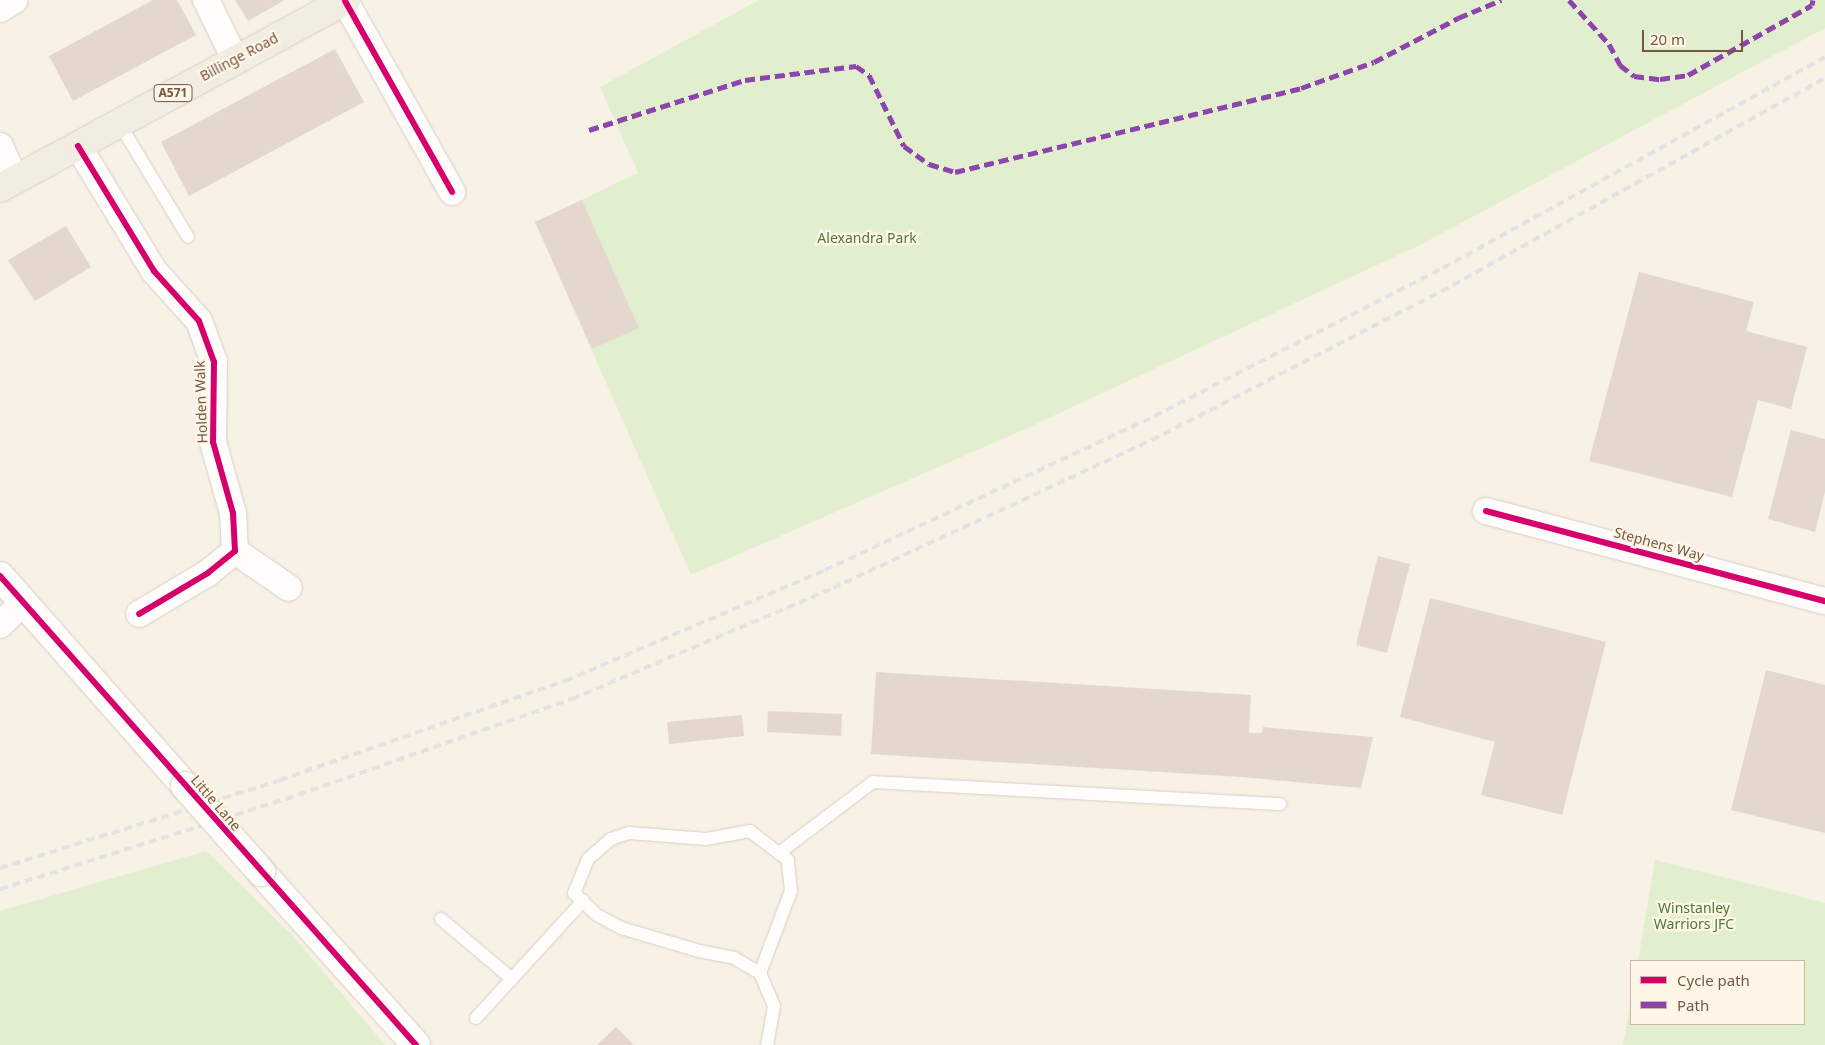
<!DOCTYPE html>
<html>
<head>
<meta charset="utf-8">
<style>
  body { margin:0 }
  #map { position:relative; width:1825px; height:1045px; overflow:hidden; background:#f7f1e6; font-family:"Noto Sans",sans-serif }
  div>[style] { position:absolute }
  .green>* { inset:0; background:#e2efcf }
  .building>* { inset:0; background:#e4d8ce }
  .roads { filter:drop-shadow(0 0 1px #d8cec4) drop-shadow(0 0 1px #d8cec4) }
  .service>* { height:12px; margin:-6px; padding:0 6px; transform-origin:6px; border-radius:6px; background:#fefdfb }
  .minor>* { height:26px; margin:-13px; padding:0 13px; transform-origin:13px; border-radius:13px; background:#fefdfb }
  .tertiary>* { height:28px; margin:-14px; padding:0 14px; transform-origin:14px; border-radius:14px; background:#fefdfb }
  .primary>* { height:28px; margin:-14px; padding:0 14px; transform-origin:14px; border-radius:14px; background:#f2ede3 }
  .rail>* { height:4px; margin-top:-2px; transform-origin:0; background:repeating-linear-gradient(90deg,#e4e1e3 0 8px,transparent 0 13px) }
  .bridges { filter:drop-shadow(0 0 1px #d8cec4) drop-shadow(0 0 1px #d8cec4) }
  .tertiary-bridge>* { height:28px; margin:-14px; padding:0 14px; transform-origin:14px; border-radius:14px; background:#fefdfb }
  .quiet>* { height:5px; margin-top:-2.5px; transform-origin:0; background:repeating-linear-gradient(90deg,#8e44ad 0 10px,transparent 0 15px) }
  .cycleway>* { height:6px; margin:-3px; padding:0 3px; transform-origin:3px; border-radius:3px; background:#d6006c }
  span { translate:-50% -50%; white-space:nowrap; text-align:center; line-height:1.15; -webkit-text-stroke:4.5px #fff6e7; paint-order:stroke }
  .shield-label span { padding:1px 4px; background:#fff6e7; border:1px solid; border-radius:4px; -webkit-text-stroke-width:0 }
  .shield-label { font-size:12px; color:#775644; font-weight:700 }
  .street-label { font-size:14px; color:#775644 }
  .park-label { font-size:14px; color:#4c7939 }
  .legend { position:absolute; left:1630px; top:960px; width:175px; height:65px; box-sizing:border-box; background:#fff6e7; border:1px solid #c9b6a6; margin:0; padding:6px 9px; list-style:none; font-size:15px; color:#775644 }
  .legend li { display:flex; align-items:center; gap:10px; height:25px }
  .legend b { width:25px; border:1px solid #c9b6a6 }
  .scale { position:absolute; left:1642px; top:30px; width:101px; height:22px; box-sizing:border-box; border:2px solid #775644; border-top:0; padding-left:6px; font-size:15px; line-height:18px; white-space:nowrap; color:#775644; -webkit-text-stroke:4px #fff6e7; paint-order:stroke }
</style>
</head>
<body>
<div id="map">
  <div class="green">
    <i style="clip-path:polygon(759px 0,1825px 0,1825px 28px,1422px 244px,1023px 430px,691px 575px,535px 222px,638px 173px,600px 87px)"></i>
    <i style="clip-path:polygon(206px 851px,293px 936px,385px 1045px,0 1045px,0 911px)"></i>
    <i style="clip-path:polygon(1655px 860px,1825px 903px,1825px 1045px,1623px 1045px,1631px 999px,1631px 1024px,1804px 1024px,1804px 961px,1638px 961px)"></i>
  </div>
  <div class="building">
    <i style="clip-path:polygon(153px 0,177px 0,196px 35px,73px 101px,49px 56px)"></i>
    <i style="clip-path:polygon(235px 0,285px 0,248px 21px)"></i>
    <i style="clip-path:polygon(335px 49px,364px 102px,189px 196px,161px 142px)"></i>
    <i style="clip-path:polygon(582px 200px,639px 328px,592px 349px,535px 222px)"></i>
    <i style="clip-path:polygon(66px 226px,91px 267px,35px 301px,8px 260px)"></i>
    <i style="clip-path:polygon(1639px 272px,1754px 302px,1746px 331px,1807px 347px,1791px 409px,1758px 400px,1732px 497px,1589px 461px)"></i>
    <i style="clip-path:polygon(1791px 430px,1825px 439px,1825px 492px,1815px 532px,1768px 519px)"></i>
    <i style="clip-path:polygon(1378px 556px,1410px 564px,1387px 653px,1356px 645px)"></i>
    <i style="clip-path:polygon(1430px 598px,1606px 642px,1562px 815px,1481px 795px,1495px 742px,1400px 717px)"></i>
    <i style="clip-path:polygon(1766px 670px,1825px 685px,1825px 833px,1731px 810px)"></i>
    <i style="clip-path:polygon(876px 672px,1251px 695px,1249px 733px,1262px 733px,1263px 727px,1373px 737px,1361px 788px,1241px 777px,871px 754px)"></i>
    <i style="clip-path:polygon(768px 711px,842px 714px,841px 736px,767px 732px)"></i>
    <i style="clip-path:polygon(742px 715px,744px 736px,669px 744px,667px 722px)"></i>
    <i style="clip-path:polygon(616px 1027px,634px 1045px,597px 1045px)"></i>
  </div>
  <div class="roads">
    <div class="service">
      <i style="left:119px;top:123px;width:133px;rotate:58.8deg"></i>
      <i style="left:779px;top:853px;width:118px;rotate:-37.1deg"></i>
      <i style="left:873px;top:782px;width:408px;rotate:3.1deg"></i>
      <i style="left:441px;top:919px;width:93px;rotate:40.2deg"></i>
      <i style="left:760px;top:973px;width:88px;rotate:-69.3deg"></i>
      <i style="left:791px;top:891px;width:31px;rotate:-96deg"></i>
      <i style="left:788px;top:860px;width:48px;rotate:-142.7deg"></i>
      <i style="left:750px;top:831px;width:45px;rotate:169.7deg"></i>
      <i style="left:706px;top:839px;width:77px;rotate:-175.5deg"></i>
      <i style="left:629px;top:833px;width:19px;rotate:162deg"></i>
      <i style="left:611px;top:839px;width:30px;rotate:139deg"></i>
      <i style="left:588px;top:859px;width:37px;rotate:112deg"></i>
      <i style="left:574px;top:893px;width:32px;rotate:44deg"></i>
      <i style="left:597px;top:915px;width:27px;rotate:28deg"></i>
      <i style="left:621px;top:928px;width:81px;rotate:16.4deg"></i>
      <i style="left:699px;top:951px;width:36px;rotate:11deg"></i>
      <i style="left:734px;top:958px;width:30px;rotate:30deg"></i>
      <i style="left:760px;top:973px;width:36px;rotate:67deg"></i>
      <i style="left:774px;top:1006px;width:40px;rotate:100deg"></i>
      <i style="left:476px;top:1018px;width:159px;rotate:-47.6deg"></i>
    </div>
    <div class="minor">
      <i style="left:206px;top:0;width:66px;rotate:63.8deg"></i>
      <i style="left:345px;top:1px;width:219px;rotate:60.7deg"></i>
      <i style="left:0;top:9px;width:17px;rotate:-31deg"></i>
      <i style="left:0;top:146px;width:36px;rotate:66deg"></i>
      <i style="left:78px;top:146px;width:146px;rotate:58.7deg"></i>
      <i style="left:154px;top:271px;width:67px;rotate:48deg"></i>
      <i style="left:199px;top:321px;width:44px;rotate:69.9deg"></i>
      <i style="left:214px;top:362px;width:80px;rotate:90.7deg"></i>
      <i style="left:213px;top:442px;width:74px;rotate:74.3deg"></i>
      <i style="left:233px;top:513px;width:38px;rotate:87deg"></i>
      <i style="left:235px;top:551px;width:35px;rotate:141deg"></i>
      <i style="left:208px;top:573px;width:80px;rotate:149.3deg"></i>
      <i style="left:1486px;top:511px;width:351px;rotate:14.9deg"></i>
      <i style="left:235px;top:551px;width:65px;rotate:34.4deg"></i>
      <i style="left:0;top:625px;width:32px;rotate:-44deg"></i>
    </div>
    <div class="tertiary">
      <i style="left:0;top:576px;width:280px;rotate:48.6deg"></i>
      <i style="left:261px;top:872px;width:232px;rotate:48.1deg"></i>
    </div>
    <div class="primary">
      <i style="left:0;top:188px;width:394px;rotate:-28.5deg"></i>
    </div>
  </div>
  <div class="rail">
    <i style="left:0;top:868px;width:294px;rotate:-17.4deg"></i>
    <i style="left:280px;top:780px;width:302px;rotate:-19.2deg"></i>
    <i style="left:565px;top:681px;width:283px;rotate:-23.1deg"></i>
    <i style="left:825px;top:570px;width:351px;rotate:-25deg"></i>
    <i style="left:1143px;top:422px;width:337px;rotate:-27.2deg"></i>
    <i style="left:1443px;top:268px;width:436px;rotate:-28.9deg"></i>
    <i style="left:0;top:889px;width:300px;rotate:-17.5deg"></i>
    <i style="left:286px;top:799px;width:303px;rotate:-19.3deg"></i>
    <i style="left:572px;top:699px;width:284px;rotate:-23deg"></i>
    <i style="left:833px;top:588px;width:352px;rotate:-24.9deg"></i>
    <i style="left:1152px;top:440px;width:339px;rotate:-27.2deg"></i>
    <i style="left:1453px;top:285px;width:426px;rotate:-29.1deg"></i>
  </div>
  <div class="bridges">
    <div class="tertiary-bridge">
      <i style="left:185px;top:786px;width:115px;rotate:48.5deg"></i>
    </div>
  </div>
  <div class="quiet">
    <i style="left:1569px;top:0;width:59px;rotate:47.7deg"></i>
    <i style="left:1609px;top:44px;width:24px;rotate:62deg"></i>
    <i style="left:1620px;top:65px;width:18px;rotate:38deg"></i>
    <i style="left:1634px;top:76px;width:26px;rotate:7deg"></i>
    <i style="left:1660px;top:79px;width:28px;rotate:-8deg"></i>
    <i style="left:1688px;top:75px;width:142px;rotate:-29.4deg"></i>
    <i style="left:1812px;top:5px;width:5px;rotate:-79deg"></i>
    <i style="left:589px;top:130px;width:164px;rotate:-17.8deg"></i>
    <i style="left:745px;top:80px;width:112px;rotate:-7.2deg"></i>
    <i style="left:856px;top:66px;width:16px;rotate:35deg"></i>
    <i style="left:869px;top:75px;width:79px;rotate:63.8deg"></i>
    <i style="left:904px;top:146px;width:31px;rotate:36deg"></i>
    <i style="left:929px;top:164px;width:27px;rotate:17deg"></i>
    <i style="left:955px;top:172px;width:356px;rotate:-13.6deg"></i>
    <i style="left:1301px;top:88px;width:77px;rotate:-19.6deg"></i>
    <i style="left:1374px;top:62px;width:95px;rotate:-27.6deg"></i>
    <i style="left:1458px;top:18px;width:47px;rotate:-22.7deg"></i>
  </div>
  <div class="cycleway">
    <i style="left:345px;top:1px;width:219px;rotate:60.7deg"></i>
    <i style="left:78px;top:146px;width:146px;rotate:58.7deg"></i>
    <i style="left:154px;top:271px;width:67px;rotate:48deg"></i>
    <i style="left:199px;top:321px;width:44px;rotate:69.9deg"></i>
    <i style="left:214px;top:362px;width:80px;rotate:90.7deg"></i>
    <i style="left:213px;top:442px;width:74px;rotate:74.3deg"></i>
    <i style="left:233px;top:513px;width:38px;rotate:87deg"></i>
    <i style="left:235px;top:551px;width:35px;rotate:141deg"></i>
    <i style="left:208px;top:573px;width:80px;rotate:149.3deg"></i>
    <i style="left:1486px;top:511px;width:351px;rotate:14.9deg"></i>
    <i style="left:0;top:576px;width:627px;rotate:48.43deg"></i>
  </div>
  <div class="shield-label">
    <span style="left:173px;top:93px">A571</span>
  </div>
  <div class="street-label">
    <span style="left:239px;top:57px;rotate:-28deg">Billinge Road</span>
    <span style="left:201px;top:402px;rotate:-92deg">Holden Walk</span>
    <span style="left:1659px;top:544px;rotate:15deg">Stephens Way</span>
    <span style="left:216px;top:803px;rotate:49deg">Little Lane</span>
  </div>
  <div class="park-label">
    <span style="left:867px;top:238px">Alexandra Park</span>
    <span style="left:1694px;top:916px">Winstanley<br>Warriors JFC</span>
  </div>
  <ul class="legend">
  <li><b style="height:6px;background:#d6006c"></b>Cycle path</li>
  <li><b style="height:6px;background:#8e44ad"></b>Path</li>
  </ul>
  <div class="scale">20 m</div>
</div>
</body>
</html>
